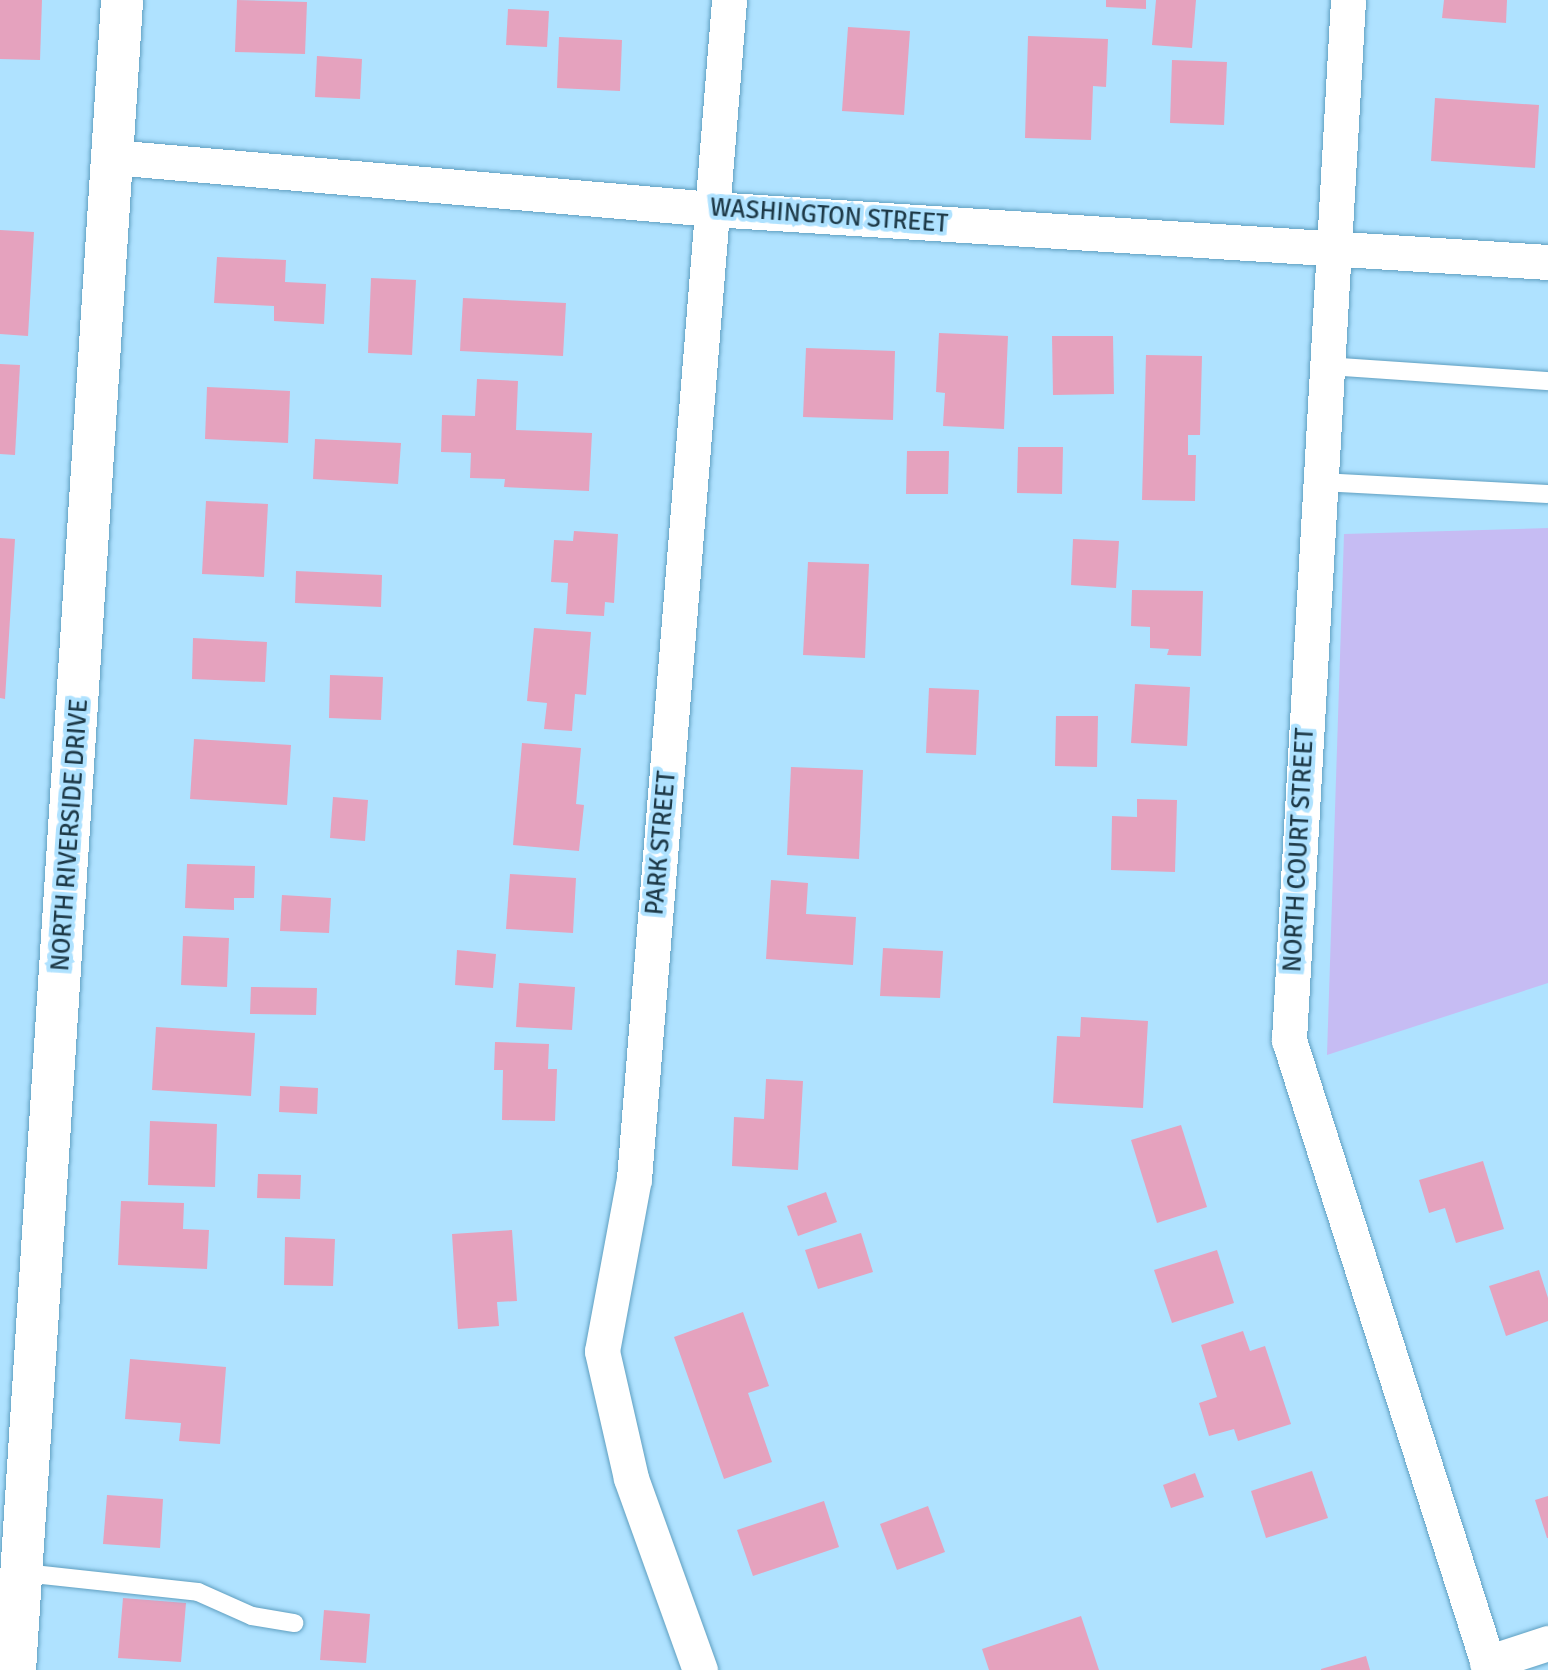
<!DOCTYPE html>
<html>
<head>
<meta charset="utf-8">
<style>
  body { margin:0 }
  #map { position:relative; width:1548px; height:1670px; overflow:hidden; background:#afe2ff; font-family:Signika,sans-serif }
  div>[style] { position:absolute }
  .green>* { inset:0; background:#c6bcf3 }
  .building>* { inset:0; background:#e5a2be }
  .roads { filter:drop-shadow(0 0 2px #5f9fc1) drop-shadow(0 0 2px #5f9fc1) }
  .service>* { height:18px; margin:-9px; padding:0 9px; transform-origin:9px; border-radius:9px; background:#fff }
  .minor>* { height:35px; margin:-17.5px; padding:0 17.5px; transform-origin:17.5px; border-radius:17.5px; background:#fff }
  .tertiary>* { height:42px; margin:-21px; padding:0 21px; transform-origin:21px; border-radius:21px; background:#fff }
  span { translate:-50% -50%; white-space:nowrap; text-align:center; line-height:1.15; -webkit-text-stroke:8px #afe2ff; paint-order:stroke }
  .street-label { font-size:25px; color:#1d3947 }
</style>
</head>
<body>
<div id="map">
  <div class="green">
    <i style="clip-path:polygon(1548px 528px,1548px 983px,1327px 1055px,1344px 534px)"></i>
  </div>
  <div class="building">
    <i style="clip-path:polygon(0 0,42px 0,40px 60px,0 59px)"></i>
    <i style="clip-path:polygon(237px 0,307px 2px,305px 54px,235px 52px)"></i>
    <i style="clip-path:polygon(1106px 0,1146px 0,1146px 9px,1106px 7px)"></i>
    <i style="clip-path:polygon(1156px 0,1196px 0,1192px 48px,1152px 45px)"></i>
    <i style="clip-path:polygon(1444px 0,1507px 0,1506px 23px,1442px 18px)"></i>
    <i style="clip-path:polygon(508px 9px,549px 11px,547px 47px,506px 45px)"></i>
    <i style="clip-path:polygon(848px 27px,910px 31px,904px 115px,842px 111px)"></i>
    <i style="clip-path:polygon(1028px 36px,1108px 39px,1106px 87px,1093px 86px,1091px 140px,1025px 138px)"></i>
    <i style="clip-path:polygon(559px 37px,622px 40px,620px 91px,557px 88px)"></i>
    <i style="clip-path:polygon(317px 56px,362px 59px,360px 99px,315px 97px)"></i>
    <i style="clip-path:polygon(1172px 60px,1227px 62px,1224px 125px,1170px 123px)"></i>
    <i style="clip-path:polygon(1435px 98px,1539px 105px,1535px 168px,1431px 161px)"></i>
    <i style="clip-path:polygon(0 230px,34px 232px,28px 336px,0 334px)"></i>
    <i style="clip-path:polygon(217px 257px,286px 260px,285px 282px,326px 284px,324px 324px,274px 321px,274px 306px,214px 303px)"></i>
    <i style="clip-path:polygon(371px 278px,416px 280px,412px 355px,368px 353px)"></i>
    <i style="clip-path:polygon(463px 298px,566px 303px,563px 356px,460px 351px)"></i>
    <i style="clip-path:polygon(939px 333px,1008px 336px,1004px 429px,943px 426px,945px 393px,936px 392px)"></i>
    <i style="clip-path:polygon(1052px 336px,1113px 336px,1114px 394px,1053px 395px)"></i>
    <i style="clip-path:polygon(806px 348px,895px 351px,893px 420px,803px 417px)"></i>
    <i style="clip-path:polygon(1146px 355px,1202px 356px,1200px 435px,1188px 435px,1188px 455px,1196px 455px,1195px 501px,1142px 500px)"></i>
    <i style="clip-path:polygon(0 364px,20px 365px,15px 455px,0 454px)"></i>
    <i style="clip-path:polygon(477px 379px,518px 381px,516px 430px,592px 433px,589px 491px,504px 487px,505px 479px,470px 478px,471px 453px,441px 452px,442px 415px,475px 416px)"></i>
    <i style="clip-path:polygon(207px 387px,290px 391px,288px 443px,205px 439px)"></i>
    <i style="clip-path:polygon(315px 439px,401px 443px,398px 484px,313px 479px)"></i>
    <i style="clip-path:polygon(1018px 447px,1063px 447px,1062px 494px,1017px 493px)"></i>
    <i style="clip-path:polygon(907px 451px,949px 451px,948px 494px,906px 494px)"></i>
    <i style="clip-path:polygon(206px 501px,268px 504px,264px 577px,202px 574px)"></i>
    <i style="clip-path:polygon(574px 531px,618px 534px,614px 603px,605px 602px,604px 616px,566px 614px,568px 583px,551px 582px,554px 540px,573px 541px)"></i>
    <i style="clip-path:polygon(0 538px,15px 539px,5px 699px,0 698px)"></i>
    <i style="clip-path:polygon(1073px 539px,1119px 541px,1116px 588px,1071px 585px)"></i>
    <i style="clip-path:polygon(808px 562px,869px 564px,865px 658px,803px 655px)"></i>
    <i style="clip-path:polygon(296px 571px,382px 575px,381px 607px,295px 603px)"></i>
    <i style="clip-path:polygon(1132px 590px,1203px 591px,1201px 656px,1167px 655px,1169px 649px,1150px 648px,1150px 627px,1131px 626px)"></i>
    <i style="clip-path:polygon(534px 628px,591px 632px,586px 695px,575px 694px,572px 731px,544px 729px,547px 703px,527px 701px)"></i>
    <i style="clip-path:polygon(193px 638px,267px 642px,265px 682px,192px 679px)"></i>
    <i style="clip-path:polygon(330px 675px,383px 677px,381px 720px,329px 718px)"></i>
    <i style="clip-path:polygon(1135px 684px,1190px 687px,1187px 746px,1131px 743px)"></i>
    <i style="clip-path:polygon(929px 688px,979px 690px,976px 755px,926px 753px)"></i>
    <i style="clip-path:polygon(1056px 716px,1098px 716px,1097px 767px,1055px 766px)"></i>
    <i style="clip-path:polygon(194px 739px,291px 745px,287px 805px,190px 799px)"></i>
    <i style="clip-path:polygon(522px 743px,581px 748px,576px 804px,584px 805px,579px 851px,513px 845px)"></i>
    <i style="clip-path:polygon(791px 767px,863px 770px,859px 859px,787px 855px)"></i>
    <i style="clip-path:polygon(333px 797px,368px 800px,365px 841px,330px 838px)"></i>
    <i style="clip-path:polygon(1137px 799px,1177px 800px,1175px 872px,1111px 870px,1112px 816px,1137px 817px)"></i>
    <i style="clip-path:polygon(187px 864px,255px 866px,254px 898px,234px 898px,234px 910px,185px 908px)"></i>
    <i style="clip-path:polygon(510px 874px,576px 878px,573px 933px,506px 929px)"></i>
    <i style="clip-path:polygon(771px 880px,808px 883px,806px 914px,856px 917px,853px 965px,766px 959px)"></i>
    <i style="clip-path:polygon(282px 895px,331px 898px,329px 933px,280px 931px)"></i>
    <i style="clip-path:polygon(183px 936px,229px 938px,227px 987px,181px 985px)"></i>
    <i style="clip-path:polygon(883px 948px,943px 951px,940px 998px,880px 996px)"></i>
    <i style="clip-path:polygon(457px 950px,496px 954px,493px 988px,455px 985px)"></i>
    <i style="clip-path:polygon(519px 983px,575px 987px,572px 1030px,516px 1027px)"></i>
    <i style="clip-path:polygon(251px 987px,317px 988px,316px 1015px,250px 1014px)"></i>
    <i style="clip-path:polygon(1081px 1017px,1148px 1021px,1143px 1108px,1053px 1103px,1057px 1036px,1080px 1037px)"></i>
    <i style="clip-path:polygon(156px 1027px,255px 1033px,251px 1096px,152px 1090px)"></i>
    <i style="clip-path:polygon(495px 1042px,549px 1044px,548px 1069px,557px 1069px,555px 1121px,502px 1120px,503px 1070px,494px 1070px)"></i>
    <i style="clip-path:polygon(766px 1079px,803px 1081px,798px 1170px,732px 1166px,734px 1117px,764px 1119px)"></i>
    <i style="clip-path:polygon(280px 1086px,318px 1088px,317px 1114px,279px 1112px)"></i>
    <i style="clip-path:polygon(150px 1121px,217px 1124px,215px 1187px,148px 1185px)"></i>
    <i style="clip-path:polygon(1181px 1125px,1207px 1207px,1157px 1223px,1131px 1140px)"></i>
    <i style="clip-path:polygon(1483px 1161px,1504px 1229px,1456px 1243px,1445px 1208px,1429px 1213px,1419px 1180px)"></i>
    <i style="clip-path:polygon(258px 1174px,301px 1175px,300px 1199px,257px 1198px)"></i>
    <i style="clip-path:polygon(826px 1192px,837px 1222px,798px 1236px,787px 1206px)"></i>
    <i style="clip-path:polygon(121px 1201px,184px 1203px,183px 1229px,209px 1230px,207px 1269px,118px 1265px)"></i>
    <i style="clip-path:polygon(512px 1230px,517px 1301px,497px 1302px,499px 1326px,458px 1329px,452px 1234px)"></i>
    <i style="clip-path:polygon(861px 1233px,873px 1272px,818px 1289px,805px 1250px)"></i>
    <i style="clip-path:polygon(285px 1237px,335px 1239px,333px 1286px,284px 1285px)"></i>
    <i style="clip-path:polygon(1217px 1250px,1234px 1303px,1172px 1323px,1154px 1270px)"></i>
    <i style="clip-path:polygon(1539px 1270px,1548px 1298px,1548px 1321px,1506px 1336px,1489px 1286px)"></i>
    <i style="clip-path:polygon(743px 1312px,769px 1386px,748px 1393px,772px 1462px,724px 1479px,674px 1337px)"></i>
    <i style="clip-path:polygon(1243px 1331px,1250px 1351px,1265px 1346px,1291px 1424px,1238px 1441px,1234px 1429px,1209px 1436px,1199px 1403px,1217px 1397px,1201px 1345px)"></i>
    <i style="clip-path:polygon(130px 1359px,226px 1367px,220px 1444px,179px 1441px,181px 1423px,125px 1419px)"></i>
    <i style="clip-path:polygon(1312px 1471px,1328px 1518px,1266px 1538px,1251px 1491px)"></i>
    <i style="clip-path:polygon(1195px 1473px,1204px 1497px,1171px 1508px,1163px 1485px)"></i>
    <i style="clip-path:polygon(107px 1495px,163px 1499px,160px 1548px,103px 1544px)"></i>
    <i style="clip-path:polygon(1548px 1496px,1548px 1538px,1547px 1538px,1535px 1500px)"></i>
    <i style="clip-path:polygon(824px 1501px,839px 1547px,753px 1576px,737px 1530px)"></i>
    <i style="clip-path:polygon(928px 1506px,945px 1552px,897px 1570px,880px 1524px)"></i>
    <i style="clip-path:polygon(123px 1598px,186px 1603px,181px 1662px,118px 1658px)"></i>
    <i style="clip-path:polygon(324px 1610px,370px 1614px,366px 1663px,320px 1660px)"></i>
    <i style="clip-path:polygon(1081px 1616px,1099px 1670px,989px 1670px,982px 1649px)"></i>
    <i style="clip-path:polygon(1366px 1656px,1370px 1670px,1321px 1670px,1321px 1669px)"></i>
  </div>
  <div class="roads">
    <div class="service">
      <i style="left:1327px;top:366px;width:222px;rotate:3.9deg"></i>
      <i style="left:1320px;top:482px;width:228px;rotate:3deg"></i>
      <i style="left:24px;top:1573px;width:175px;rotate:6.2deg"></i>
      <i style="left:198px;top:1592px;width:59px;rotate:24deg"></i>
      <i style="left:252px;top:1616px;width:43px;rotate:9.5deg"></i>
    </div>
    <div class="minor">
      <i style="left:1348px;top:0;width:1042px;rotate:93.25deg"></i>
      <i style="left:1289px;top:1040px;width:661px;rotate:72.3deg"></i>
      <i style="left:112px;top:157px;width:602px;rotate:4.95deg"></i>
      <i style="left:712px;top:209px;width:838px;rotate:3.63deg"></i>
      <i style="left:1487px;top:1663px;width:64px;rotate:-18.2deg"></i>
      <i style="left:700px;top:1670px;width:204px;rotate:-109.8deg"></i>
      <i style="left:631px;top:1478px;width:130px;rotate:-102.9deg"></i>
      <i style="left:602px;top:1351px;width:175px;rotate:-79.5deg"></i>
      <i style="left:634px;top:1179px;width:1183px;rotate:-85.39deg"></i>
    </div>
    <div class="tertiary">
      <i style="left:15px;top:1670px;width:1673px;rotate:-86.33deg"></i>
    </div>
  </div>
  <div class="street-label">
    <span style="left:829px;top:216px;rotate:4deg">WASHINGTON STREET</span>
    <span style="left:70px;top:835px;rotate:-86deg">NORTH RIVERSIDE DRIVE</span>
    <span style="left:661px;top:843px;rotate:-85deg">PARK STREET</span>
    <span style="left:1299px;top:850px;rotate:-87deg">NORTH COURT STREET</span>
  </div>
</div>
</body>
</html>
